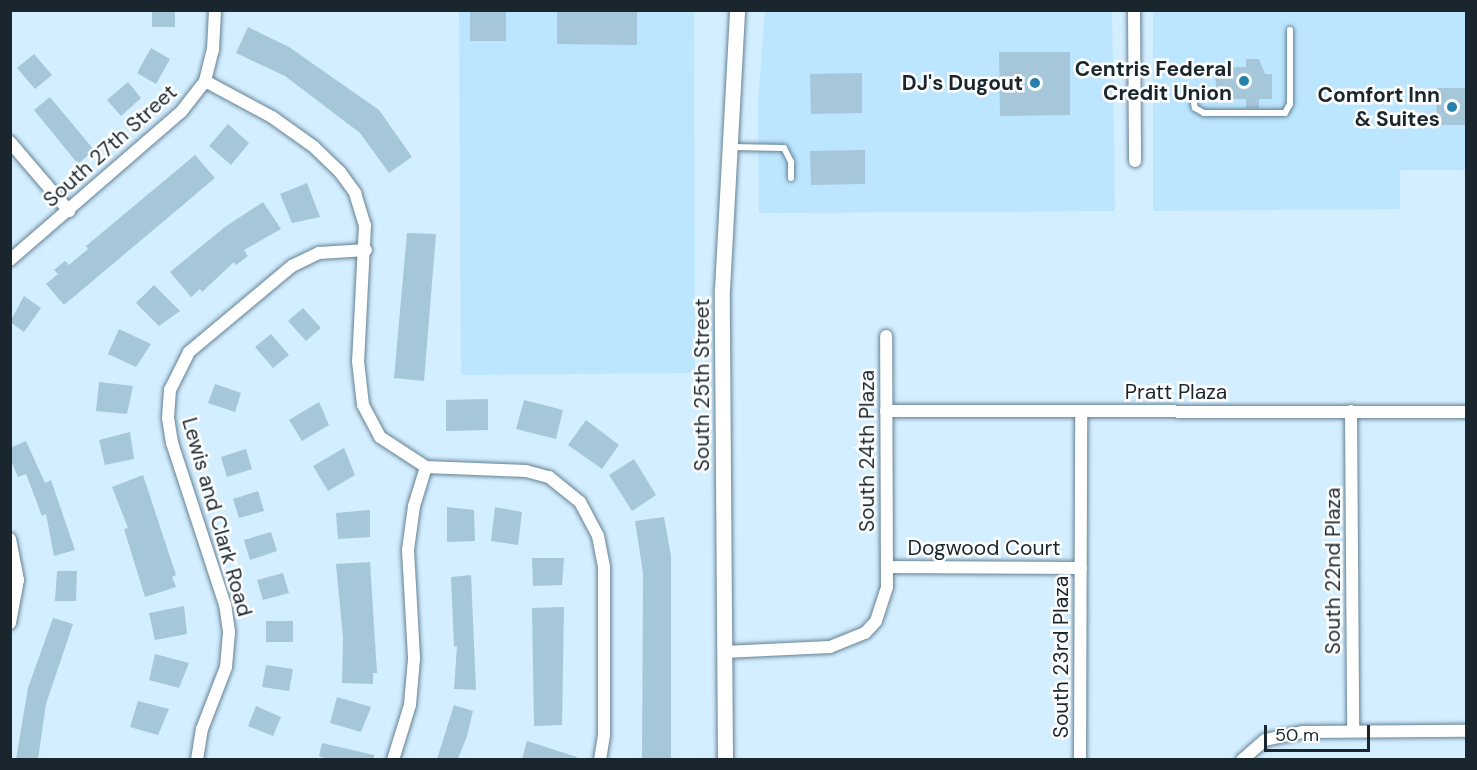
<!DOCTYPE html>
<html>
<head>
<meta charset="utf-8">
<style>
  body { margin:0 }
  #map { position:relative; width:1477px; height:770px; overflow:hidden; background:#d3eeff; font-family:"DM Sans",sans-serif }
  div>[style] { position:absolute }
  .built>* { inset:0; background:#bce5ff }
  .building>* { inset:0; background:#a6c6da }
  .roads { filter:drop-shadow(0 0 2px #648295) drop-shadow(0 0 2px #648295) }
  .service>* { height:6px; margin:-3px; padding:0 3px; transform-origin:3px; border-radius:3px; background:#fff }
  .minor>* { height:12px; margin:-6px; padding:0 6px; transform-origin:6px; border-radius:6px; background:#fff }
  .tertiary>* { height:15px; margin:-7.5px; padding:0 7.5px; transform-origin:7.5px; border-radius:7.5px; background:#fff }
  .dots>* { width:16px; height:16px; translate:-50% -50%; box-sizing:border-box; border:3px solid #fff; border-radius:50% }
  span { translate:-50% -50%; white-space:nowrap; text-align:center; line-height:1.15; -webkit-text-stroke:5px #fff; paint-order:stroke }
  .poi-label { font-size:21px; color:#1a262e; font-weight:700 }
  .right { translate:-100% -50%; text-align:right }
  .street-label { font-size:21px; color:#1a262e }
  .frame { position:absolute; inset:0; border:12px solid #1a262e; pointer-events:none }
  .scale { position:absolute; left:1264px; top:725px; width:106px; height:27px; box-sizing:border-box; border:3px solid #1a262e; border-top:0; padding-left:8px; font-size:18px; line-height:21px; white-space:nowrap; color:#1a262e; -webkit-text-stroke:4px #fff; paint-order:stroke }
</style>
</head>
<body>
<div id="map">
  <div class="built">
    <i style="clip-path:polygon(459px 11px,694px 11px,695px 373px,461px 375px)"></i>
    <i style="clip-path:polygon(765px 11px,1112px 11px,1115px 211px,759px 213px,758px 102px)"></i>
    <i style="clip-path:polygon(1153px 11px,1466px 11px,1466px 170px,1400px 170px,1400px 209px,1153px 211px)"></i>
  </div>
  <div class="building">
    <i style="clip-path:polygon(152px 10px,175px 10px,175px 27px,152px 27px)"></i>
    <i style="clip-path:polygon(470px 10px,506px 10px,506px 41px,470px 41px)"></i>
    <i style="clip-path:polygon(557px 10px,637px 10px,637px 45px,557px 44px)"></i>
    <i style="clip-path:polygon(248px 27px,289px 47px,379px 110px,412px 157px,389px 173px,360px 133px,285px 76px,236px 53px)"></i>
    <i style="clip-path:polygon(151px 48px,170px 59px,156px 84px,137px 73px)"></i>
    <i style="clip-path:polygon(999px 52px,1070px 52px,1070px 115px,1000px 116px)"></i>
    <i style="clip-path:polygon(34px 54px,52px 75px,35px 89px,17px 68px)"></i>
    <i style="clip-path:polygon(1246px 59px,1259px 59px,1265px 74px,1272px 74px,1272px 99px,1259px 99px,1259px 108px,1246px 108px,1246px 99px,1225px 99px,1225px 88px,1216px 88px,1215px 68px,1246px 67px)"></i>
    <i style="clip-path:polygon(862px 73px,862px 113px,811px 114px,810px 74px)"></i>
    <i style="clip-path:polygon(128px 82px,141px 98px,121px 116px,107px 100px)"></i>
    <i style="clip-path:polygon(1436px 88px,1467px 88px,1467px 125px,1437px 125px)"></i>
    <i style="clip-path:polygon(50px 97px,94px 150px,78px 164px,34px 110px)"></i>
    <i style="clip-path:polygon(228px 124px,249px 143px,231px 165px,209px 146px)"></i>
    <i style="clip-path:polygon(865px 150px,865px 184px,811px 185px,810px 151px)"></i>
    <i style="clip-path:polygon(195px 155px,215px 178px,64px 305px,46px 284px,58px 274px,54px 270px,65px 261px,69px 265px,88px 249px,86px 246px)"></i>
    <i style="clip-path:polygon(307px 183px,320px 217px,292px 223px,280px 194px)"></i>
    <i style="clip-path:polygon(263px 202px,281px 229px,244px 250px,248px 256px,236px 265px,234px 262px,202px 292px,200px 289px,191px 297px,170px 272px,225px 227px)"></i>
    <i style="clip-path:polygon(407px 233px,436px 234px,424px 381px,394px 378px)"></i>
    <i style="clip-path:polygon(154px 285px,180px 311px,159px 326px,136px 303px)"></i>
    <i style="clip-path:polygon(24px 296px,41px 308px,24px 332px,10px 322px)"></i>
    <i style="clip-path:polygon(303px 308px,321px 328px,306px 341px,288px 321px)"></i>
    <i style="clip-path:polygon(119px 329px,151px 344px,136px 367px,108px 354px)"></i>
    <i style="clip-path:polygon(271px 334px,289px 355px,273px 368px,255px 347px)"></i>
    <i style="clip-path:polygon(99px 382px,133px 386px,127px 414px,96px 411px)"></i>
    <i style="clip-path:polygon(215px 384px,241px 393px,235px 412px,208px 403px)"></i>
    <i style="clip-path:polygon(488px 399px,488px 430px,446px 431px,446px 400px)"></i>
    <i style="clip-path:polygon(524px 400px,563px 410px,556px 439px,516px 429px)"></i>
    <i style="clip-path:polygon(319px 402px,329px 425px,302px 441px,289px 420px)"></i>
    <i style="clip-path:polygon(586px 420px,619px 445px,602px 469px,568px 445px)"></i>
    <i style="clip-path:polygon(130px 432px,134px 459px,105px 465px,99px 440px)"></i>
    <i style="clip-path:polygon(26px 441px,45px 483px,51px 480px,75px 550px,54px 556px,46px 514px,42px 516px,26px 474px,18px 477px,12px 463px,10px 448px)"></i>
    <i style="clip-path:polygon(344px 448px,355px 475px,328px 491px,313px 466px)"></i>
    <i style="clip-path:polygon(246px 449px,252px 469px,227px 477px,221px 457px)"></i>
    <i style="clip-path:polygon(634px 459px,656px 495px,632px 511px,609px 475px)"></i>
    <i style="clip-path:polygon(143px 475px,176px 575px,172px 577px,176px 587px,145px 597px,124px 529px,128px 528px,112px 487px)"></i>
    <i style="clip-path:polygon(258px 491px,264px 511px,239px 518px,233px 499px)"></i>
    <i style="clip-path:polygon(447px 507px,474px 510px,475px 541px,447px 542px)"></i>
    <i style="clip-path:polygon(495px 507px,522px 512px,518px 545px,491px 541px)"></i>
    <i style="clip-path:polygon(370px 510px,370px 537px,338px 539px,336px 513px)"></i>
    <i style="clip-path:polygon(664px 517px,671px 556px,671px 759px,642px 759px,643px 573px,635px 521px)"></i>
    <i style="clip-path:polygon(271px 532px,277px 551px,250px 560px,244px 540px)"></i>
    <i style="clip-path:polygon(532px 558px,564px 558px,562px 585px,533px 586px)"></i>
    <i style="clip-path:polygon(370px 562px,377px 673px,373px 673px,373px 684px,342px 683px,343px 638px,336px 564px)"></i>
    <i style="clip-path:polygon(57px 571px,77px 571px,76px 601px,55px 601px)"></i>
    <i style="clip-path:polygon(283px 573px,289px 593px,263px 600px,257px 580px)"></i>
    <i style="clip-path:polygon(471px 575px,476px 690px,454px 689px,457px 646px,454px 647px,451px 577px)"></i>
    <i style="clip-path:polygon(184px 606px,187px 634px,155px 640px,149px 613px)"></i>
    <i style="clip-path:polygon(564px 607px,562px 725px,534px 726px,532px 608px)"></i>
    <i style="clip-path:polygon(53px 618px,73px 624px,46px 704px,38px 759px,16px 759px,28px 688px)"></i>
    <i style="clip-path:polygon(266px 621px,293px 621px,293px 642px,266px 642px)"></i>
    <i style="clip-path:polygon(155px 654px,189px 663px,179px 688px,149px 680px)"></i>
    <i style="clip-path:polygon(266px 665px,293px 669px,289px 691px,262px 687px)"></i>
    <i style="clip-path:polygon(337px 697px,371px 707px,361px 732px,330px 723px)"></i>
    <i style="clip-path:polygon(138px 701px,169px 709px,158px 735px,130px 727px)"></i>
    <i style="clip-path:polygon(454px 705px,473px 711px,467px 736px,458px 759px,437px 759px)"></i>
    <i style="clip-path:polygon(256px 706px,281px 717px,273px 736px,248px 726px)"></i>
    <i style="clip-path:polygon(527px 741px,577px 757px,577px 759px,522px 759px)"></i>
    <i style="clip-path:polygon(322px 743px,374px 755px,374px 759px,327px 759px,319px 756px)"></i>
  </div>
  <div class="roads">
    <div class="service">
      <i style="left:1192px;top:93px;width:15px;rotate:79deg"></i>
      <i style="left:1195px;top:108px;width:10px;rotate:29deg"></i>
      <i style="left:1204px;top:113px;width:81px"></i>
      <i style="left:1285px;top:113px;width:10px;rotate:-61deg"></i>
      <i style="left:1290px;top:104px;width:74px;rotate:-90deg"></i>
      <i style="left:732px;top:147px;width:52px;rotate:1.1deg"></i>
      <i style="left:784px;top:148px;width:16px;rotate:63deg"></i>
      <i style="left:791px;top:162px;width:16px;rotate:90deg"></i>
    </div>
    <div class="minor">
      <i style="left:1134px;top:10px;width:151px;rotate:89.6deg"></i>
      <i style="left:205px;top:81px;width:76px;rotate:28.2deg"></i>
      <i style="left:272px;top:117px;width:52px;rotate:35.5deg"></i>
      <i style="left:314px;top:147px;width:36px;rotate:44deg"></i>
      <i style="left:340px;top:172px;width:26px;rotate:54deg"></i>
      <i style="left:355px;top:193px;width:34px;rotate:73deg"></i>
      <i style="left:365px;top:225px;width:136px;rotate:92.9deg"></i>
      <i style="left:358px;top:361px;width:44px;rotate:83.5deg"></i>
      <i style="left:363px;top:405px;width:36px;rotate:62deg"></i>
      <i style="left:380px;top:437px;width:55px;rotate:33.1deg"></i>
      <i style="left:426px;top:467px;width:41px;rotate:107.1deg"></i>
      <i style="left:414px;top:506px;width:44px;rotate:97.8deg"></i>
      <i style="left:408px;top:550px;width:109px;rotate:86.8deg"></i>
      <i style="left:414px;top:659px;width:46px;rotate:95deg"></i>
      <i style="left:410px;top:705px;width:58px;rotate:107.2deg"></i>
      <i style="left:10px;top:142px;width:91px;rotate:49.5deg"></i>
      <i style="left:10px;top:260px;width:226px;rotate:-40.9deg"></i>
      <i style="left:181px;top:112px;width:39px;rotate:-52deg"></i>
      <i style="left:205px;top:81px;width:32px;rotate:-76deg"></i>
      <i style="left:213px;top:50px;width:40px;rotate:-87.1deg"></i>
      <i style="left:886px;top:411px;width:580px;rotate:0.1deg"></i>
      <i style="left:1351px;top:411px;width:320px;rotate:89.6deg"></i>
      <i style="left:426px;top:467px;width:100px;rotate:2.3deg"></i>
      <i style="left:526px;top:471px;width:24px;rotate:15deg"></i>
      <i style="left:549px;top:477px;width:40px;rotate:39deg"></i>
      <i style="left:580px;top:502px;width:38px;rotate:62deg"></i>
      <i style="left:598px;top:536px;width:32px;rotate:79deg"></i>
      <i style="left:604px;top:567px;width:168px;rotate:90deg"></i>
      <i style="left:604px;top:735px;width:25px;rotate:99deg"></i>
      <i style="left:10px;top:539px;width:42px;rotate:79deg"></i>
      <i style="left:18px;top:580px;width:44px;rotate:100.5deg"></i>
      <i style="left:887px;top:567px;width:194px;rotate:0.3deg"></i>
      <i style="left:724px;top:652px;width:106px;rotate:-2.7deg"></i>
      <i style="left:830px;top:647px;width:38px;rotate:-22deg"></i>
      <i style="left:865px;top:633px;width:16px;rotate:-47deg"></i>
      <i style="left:876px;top:621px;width:36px;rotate:-72deg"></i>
      <i style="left:887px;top:587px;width:251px;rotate:-90.2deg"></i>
      <i style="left:197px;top:760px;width:31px;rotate:-81deg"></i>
      <i style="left:202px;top:729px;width:66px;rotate:-68.8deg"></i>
      <i style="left:226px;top:667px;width:35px;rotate:-85deg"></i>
      <i style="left:229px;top:632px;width:27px;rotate:-98deg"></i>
      <i style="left:225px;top:605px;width:170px;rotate:-108.1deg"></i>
      <i style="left:172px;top:443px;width:25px;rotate:-99deg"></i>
      <i style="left:168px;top:418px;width:28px;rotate:-86deg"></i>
      <i style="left:170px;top:390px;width:42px;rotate:-63.4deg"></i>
      <i style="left:189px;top:352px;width:134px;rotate:-39.9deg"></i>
      <i style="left:292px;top:266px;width:30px;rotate:-26deg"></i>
      <i style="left:319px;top:253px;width:47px;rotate:-3.7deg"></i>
      <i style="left:1080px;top:760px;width:349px;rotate:-89.8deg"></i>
      <i style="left:1242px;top:760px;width:30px;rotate:-41deg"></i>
      <i style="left:1265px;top:740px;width:39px;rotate:-12deg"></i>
      <i style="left:1303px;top:732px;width:163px;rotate:-0.4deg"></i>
    </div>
    <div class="tertiary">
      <i style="left:725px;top:760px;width:471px;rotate:-90.4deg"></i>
      <i style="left:722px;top:289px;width:279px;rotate:-86.9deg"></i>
    </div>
  </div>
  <div class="dots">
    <i style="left:1244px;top:81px;background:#267fad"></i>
    <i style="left:1035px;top:83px;background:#267fad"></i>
    <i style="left:1452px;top:107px;background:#267fad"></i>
  </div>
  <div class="poi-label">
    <span class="right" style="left:1232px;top:81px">Centris Federal<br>Credit Union</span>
    <span class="right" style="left:1023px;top:83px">DJ's Dugout</span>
    <span class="right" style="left:1440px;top:107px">Comfort Inn<br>&amp; Suites</span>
  </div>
  <div class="street-label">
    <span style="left:110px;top:146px;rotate:-42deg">South 27th Street</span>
    <span style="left:702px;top:385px;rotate:-90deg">South 25th Street</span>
    <span style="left:1176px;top:392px">Pratt Plaza</span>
    <span style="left:867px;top:451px;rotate:-90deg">South 24th Plaza</span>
    <span style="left:217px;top:517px;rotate:74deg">Lewis and Clark Road</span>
    <span style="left:984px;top:548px">Dogwood Court</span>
    <span style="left:1333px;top:571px;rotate:-90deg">South 22nd Plaza</span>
    <span style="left:1061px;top:657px;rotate:-90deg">South 23rd Plaza</span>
  </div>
  <div class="frame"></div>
  <div class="scale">50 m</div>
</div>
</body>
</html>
